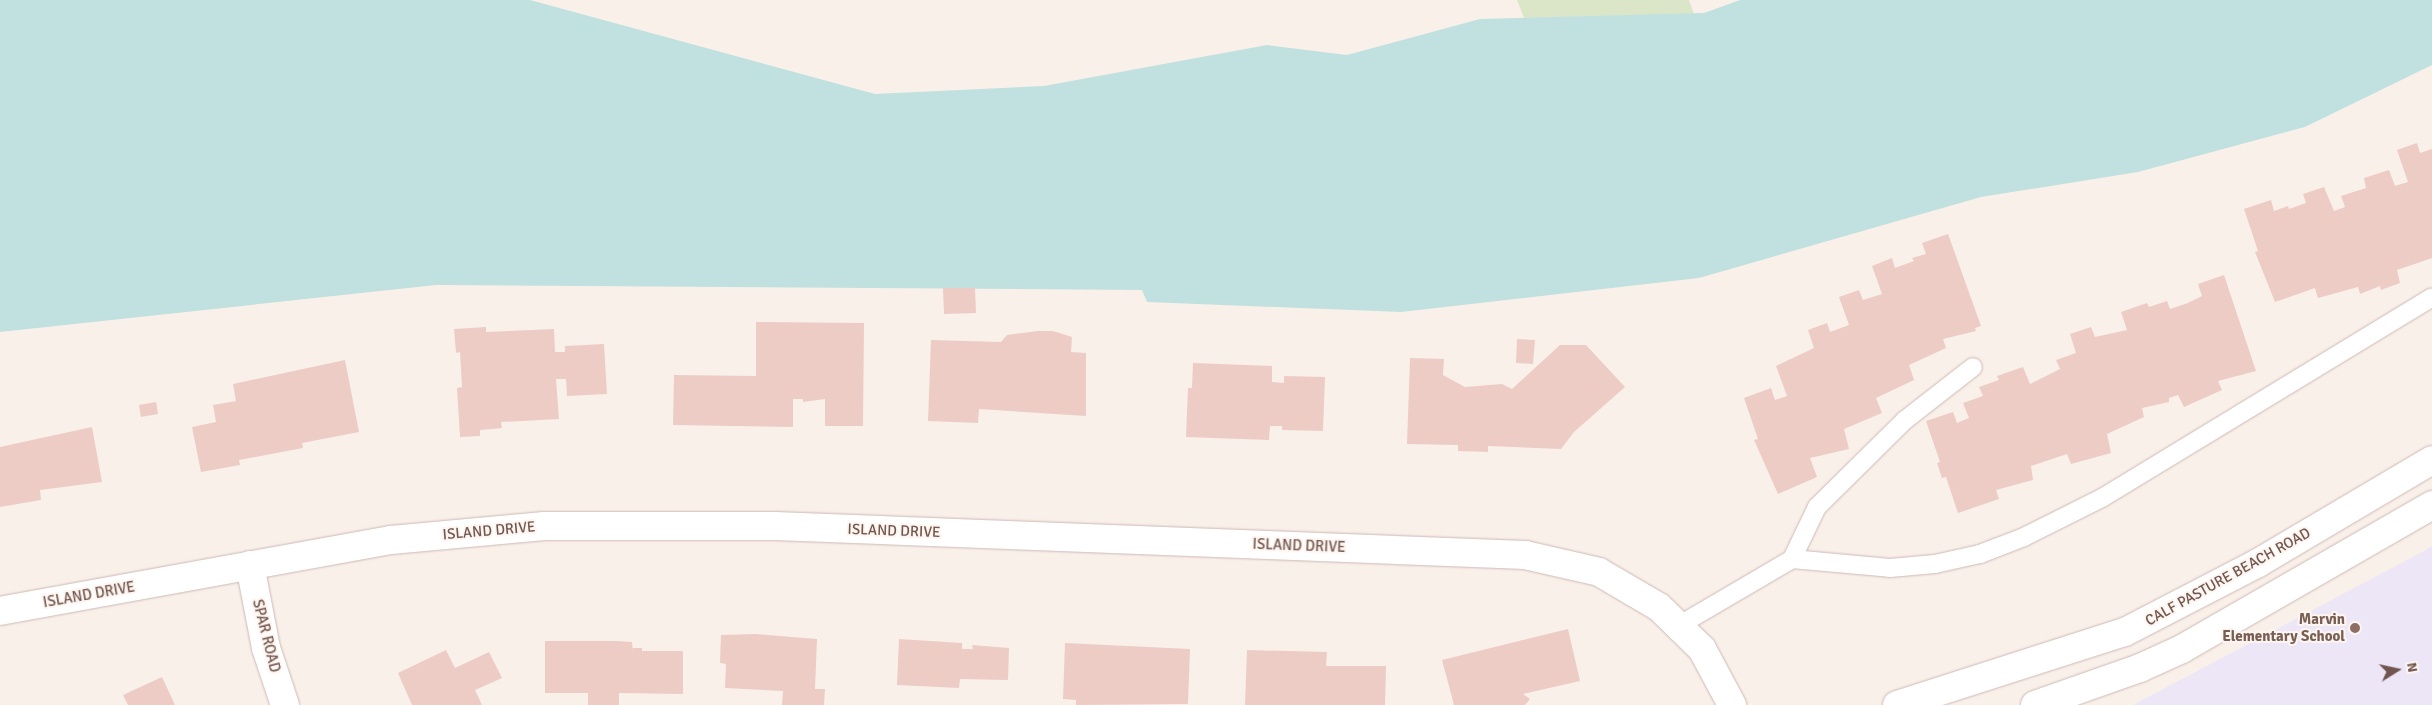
<!DOCTYPE html>
<html>
<head>
<meta charset="utf-8">
<style>
  body { margin:0 }
  #map { position:relative; width:2432px; height:705px; overflow:hidden; background:#faf0ea; font-family:Signika,sans-serif }
  div>[style] { position:absolute }
  .education>* { inset:0; background:#ede6f6 }
  .green>* { inset:0; background:#dbe6c9 }
  .water>* { inset:0; background:#c0e1df }
  .building>* { inset:0; background:#ecccc5 }
  .roads { filter:drop-shadow(0 0 1px #cdb9b4) drop-shadow(0 0 1px #cdb9b4) }
  .service>* { height:18px; margin:-9px; padding:0 9px; transform-origin:9px; border-radius:9px; background:#fff }
  .minor>* { height:28px; margin:-14px; padding:0 14px; transform-origin:14px; border-radius:14px; background:#fff }
  .dots>* { width:14px; height:14px; translate:-50% -50%; box-sizing:border-box; border:2px solid #fdf5ef; border-radius:50% }
  span { translate:-50% -50%; white-space:nowrap; text-align:center; line-height:1.15; -webkit-text-stroke:4px #fdf5ef; paint-order:stroke }
  .street-label { font-size:15px; color:#715550 }
  .education-label { font-size:15px; color:#785e54; font-weight:700 }
  .right { translate:-100% -50%; text-align:right }
  .north { position:absolute; left:2372px; top:645px; width:50px; height:50px; -webkit-text-stroke:4px #fdf5ef; paint-order:stroke; rotate:80deg; font-size:14px; font-weight:700; line-height:20px; text-align:center; color:#715550 }
  .north::after { content:''; display:block; margin:auto; width:18px; height:22px; background:#715550; clip-path:polygon(50% 0,100% 100%,50% 72%,0 100%) }
</style>
</head>
<body>
<div id="map">
  <div class="education">
    <i style="clip-path:polygon(2432px 546px,2432px 705px,2133px 705px,2424px 551px)"></i>
  </div>
  <div class="green">
    <i style="clip-path:polygon(1517px 0,1689px 0,1694px 14px,1524px 18px)"></i>
  </div>
  <div class="water">
    <i style="clip-path:polygon(0 0,530px 0,875px 94px,1044px 86px,1267px 45px,1347px 55px,1480px 19px,1704px 13px,1740px 0,2432px 0,2432px 65px,2305px 127px,2138px 172px,1981px 197px,1699px 278px,1401px 312px,1147px 302px,1142px 290px,436px 285px,0 332px)"></i>
  </div>
  <div class="building">
    <i style="clip-path:polygon(2417px 143px,2420px 153px,2432px 149px,2432px 258px,2397px 270px,2400px 283px,2381px 290px,2380px 286px,2360px 294px,2358px 287px,2318px 298px,2315px 288px,2275px 302px,2255px 252px,2258px 251px,2244px 209px,2271px 200px,2274px 211px,2288px 206px,2289px 209px,2306px 203px,2303px 194px,2324px 187px,2334px 211px,2345px 207px,2341px 196px,2366px 188px,2364px 178px,2389px 170px,2395px 186px,2408px 182px,2397px 150px)"></i>
    <i style="clip-path:polygon(1948px 234px,1981px 326px,1975px 328px,1976px 331px,1943px 339px,1946px 348px,1909px 365px,1914px 380px,1876px 398px,1882px 413px,1844px 429px,1849px 449px,1810px 458px,1817px 477px,1778px 494px,1754px 440px,1758px 439px,1744px 398px,1771px 388px,1775px 400px,1787px 396px,1776px 366px,1814px 348px,1808px 330px,1827px 323px,1830px 332px,1849px 325px,1839px 297px,1859px 290px,1863px 300px,1882px 294px,1872px 266px,1892px 258px,1895px 268px,1914px 261px,1912px 258px,1926px 254px,1922px 243px)"></i>
    <i style="clip-path:polygon(2224px 275px,2256px 371px,2218px 381px,2222px 390px,2184px 407px,2178px 395px,2169px 398px,2169px 402px,2142px 408px,2144px 417px,2107px 434px,2111px 453px,2071px 464px,2067px 454px,2031px 466px,2033px 480px,1996px 490px,1999px 499px,1958px 513px,1946px 477px,1942px 478px,1937px 463px,1940px 462px,1926px 421px,1953px 412px,1957px 423px,1969px 418px,1963px 403px,1983px 396px,1979px 387px,1999px 380px,1997px 376px,2023px 367px,2030px 384px,2060px 369px,2056px 360px,2076px 353px,2070px 334px,2091px 327px,2095px 337px,2127px 330px,2121px 312px,2147px 303px,2149px 307px,2167px 301px,2170px 309px,2188px 303px,2202px 296px,2198px 284px)"></i>
    <i style="clip-path:polygon(943px 288px,975px 288px,976px 313px,944px 314px)"></i>
    <i style="clip-path:polygon(756px 322px,864px 323px,863px 426px,825px 426px,825px 399px,803px 402px,803px 399px,793px 399px,793px 427px,673px 425px,674px 375px,756px 376px)"></i>
    <i style="clip-path:polygon(486px 327px,486px 332px,554px 329px,555px 352px,565px 352px,565px 346px,604px 344px,607px 394px,567px 396px,566px 379px,556px 379px,559px 419px,501px 422px,502px 428px,480px 430px,480px 436px,460px 437px,457px 388px,462px 387px,460px 352px,456px 353px,454px 329px)"></i>
    <i style="clip-path:polygon(1038px 331px,1053px 331px,1072px 337px,1071px 352px,1086px 353px,1086px 416px,979px 409px,978px 423px,928px 421px,931px 340px,1001px 342px,1007px 335px)"></i>
    <i style="clip-path:polygon(1517px 339px,1535px 340px,1533px 364px,1516px 363px)"></i>
    <i style="clip-path:polygon(1560px 345px,1586px 345px,1625px 387px,1574px 432px,1561px 449px,1488px 446px,1488px 452px,1458px 451px,1458px 445px,1407px 444px,1410px 358px,1444px 359px,1443px 375px,1465px 387px,1502px 384px,1512px 389px)"></i>
    <i style="clip-path:polygon(345px 360px,359px 432px,302px 443px,303px 448px,239px 460px,240px 465px,201px 472px,192px 427px,216px 422px,213px 405px,236px 401px,233px 384px)"></i>
    <i style="clip-path:polygon(1193px 363px,1272px 366px,1272px 382px,1284px 383px,1284px 376px,1325px 377px,1323px 431px,1282px 430px,1282px 426px,1270px 426px,1269px 440px,1186px 437px,1188px 388px,1192px 388px)"></i>
    <i style="clip-path:polygon(156px 402px,158px 414px,141px 417px,139px 405px)"></i>
    <i style="clip-path:polygon(92px 427px,102px 482px,40px 490px,41px 500px,0 507px,0 447px)"></i>
    <i style="clip-path:polygon(1568px 629px,1580px 681px,1523px 694px,1530px 699px,1525px 705px,1454px 705px,1442px 660px)"></i>
    <i style="clip-path:polygon(756px 634px,817px 639px,815px 689px,825px 689px,824px 705px,782px 705px,783px 691px,725px 688px,726px 664px,720px 663px,721px 635px)"></i>
    <i style="clip-path:polygon(899px 639px,962px 643px,962px 649px,973px 649px,972px 645px,1009px 648px,1008px 680px,960px 679px,959px 688px,897px 685px)"></i>
    <i style="clip-path:polygon(545px 641px,617px 641px,632px 642px,633px 651px,633px 648px,642px 648px,642px 651px,683px 651px,683px 694px,619px 693px,619px 705px,588px 705px,588px 693px,545px 693px)"></i>
    <i style="clip-path:polygon(1065px 643px,1190px 649px,1188px 704px,1076px 705px,1076px 700px,1063px 699px)"></i>
    <i style="clip-path:polygon(446px 650px,455px 668px,489px 652px,502px 678px,475px 690px,482px 705px,412px 705px,398px 673px)"></i>
    <i style="clip-path:polygon(1247px 650px,1327px 652px,1326px 666px,1386px 666px,1385px 705px,1245px 705px)"></i>
    <i style="clip-path:polygon(162px 677px,175px 705px,128px 705px,123px 695px)"></i>
  </div>
  <div class="roads">
    <div class="service">
      <i style="left:1792px;top:559px;width:58px;rotate:-64.3deg"></i>
      <i style="left:1817px;top:507px;width:124px;rotate:-44.7deg"></i>
      <i style="left:1905px;top:420px;width:86px;rotate:-37.9deg"></i>
      <i style="left:1678px;top:626px;width:132px;rotate:-30.4deg"></i>
      <i style="left:1792px;top:559px;width:98px;rotate:5.2deg"></i>
      <i style="left:1890px;top:568px;width:45px;rotate:-5.1deg"></i>
      <i style="left:1935px;top:564px;width:46px;rotate:-12.5deg"></i>
      <i style="left:1980px;top:554px;width:47px;rotate:-21.1deg"></i>
      <i style="left:2024px;top:537px;width:87px;rotate:-26.6deg"></i>
      <i style="left:2102px;top:498px;width:386px;rotate:-31.3deg"></i>
    </div>
    <div class="minor">
      <i style="left:250px;top:565px;width:85px;rotate:79.1deg"></i>
      <i style="left:266px;top:648px;width:60px;rotate:71.6deg"></i>
      <i style="left:0;top:611px;width:397px;rotate:-10.3deg"></i>
      <i style="left:391px;top:540px;width:154px;rotate:-5.2deg"></i>
      <i style="left:544px;top:526px;width:231px"></i>
      <i style="left:775px;top:526px;width:751px;rotate:2.21deg"></i>
      <i style="left:1525px;top:555px;width:76px;rotate:12.9deg"></i>
      <i style="left:1599px;top:572px;width:69px;rotate:30.3deg"></i>
      <i style="left:1659px;top:607px;width:60px;rotate:44.3deg"></i>
      <i style="left:1702px;top:649px;width:64px;rotate:61.8deg"></i>
      <i style="left:1897px;top:705px;width:239px;rotate:-17.8deg"></i>
      <i style="left:2125px;top:632px;width:150px;rotate:-27.4deg"></i>
      <i style="left:2258px;top:563px;width:202px;rotate:-30.6deg"></i>
      <i style="left:2035px;top:705px;width:111px;rotate:-19.4deg"></i>
      <i style="left:2140px;top:668px;width:46px;rotate:-24.3deg"></i>
      <i style="left:2182px;top:649px;width:289px;rotate:-29.9deg"></i>
    </div>
  </div>
  <div class="dots">
    <i style="left:2355px;top:628px;background:#8d6e63"></i>
  </div>
  <div class="street-label">
    <span style="left:489px;top:531px;rotate:-5deg">ISLAND DRIVE</span>
    <span style="left:894px;top:531px;rotate:2deg">ISLAND DRIVE</span>
    <span style="left:1299px;top:546px;rotate:2deg">ISLAND DRIVE</span>
    <span style="left:2228px;top:577px;rotate:-29deg">CALF PASTURE BEACH ROAD</span>
    <span style="left:89px;top:595px;rotate:-10deg">ISLAND DRIVE</span>
    <span style="left:266px;top:636px;rotate:76deg">SPAR ROAD</span>
  </div>
  <div class="education-label">
    <span class="right" style="left:2345px;top:628px">Marvin<br>Elementary School</span>
  </div>
  <div class="north">N</div>
</div>
</body>
</html>
